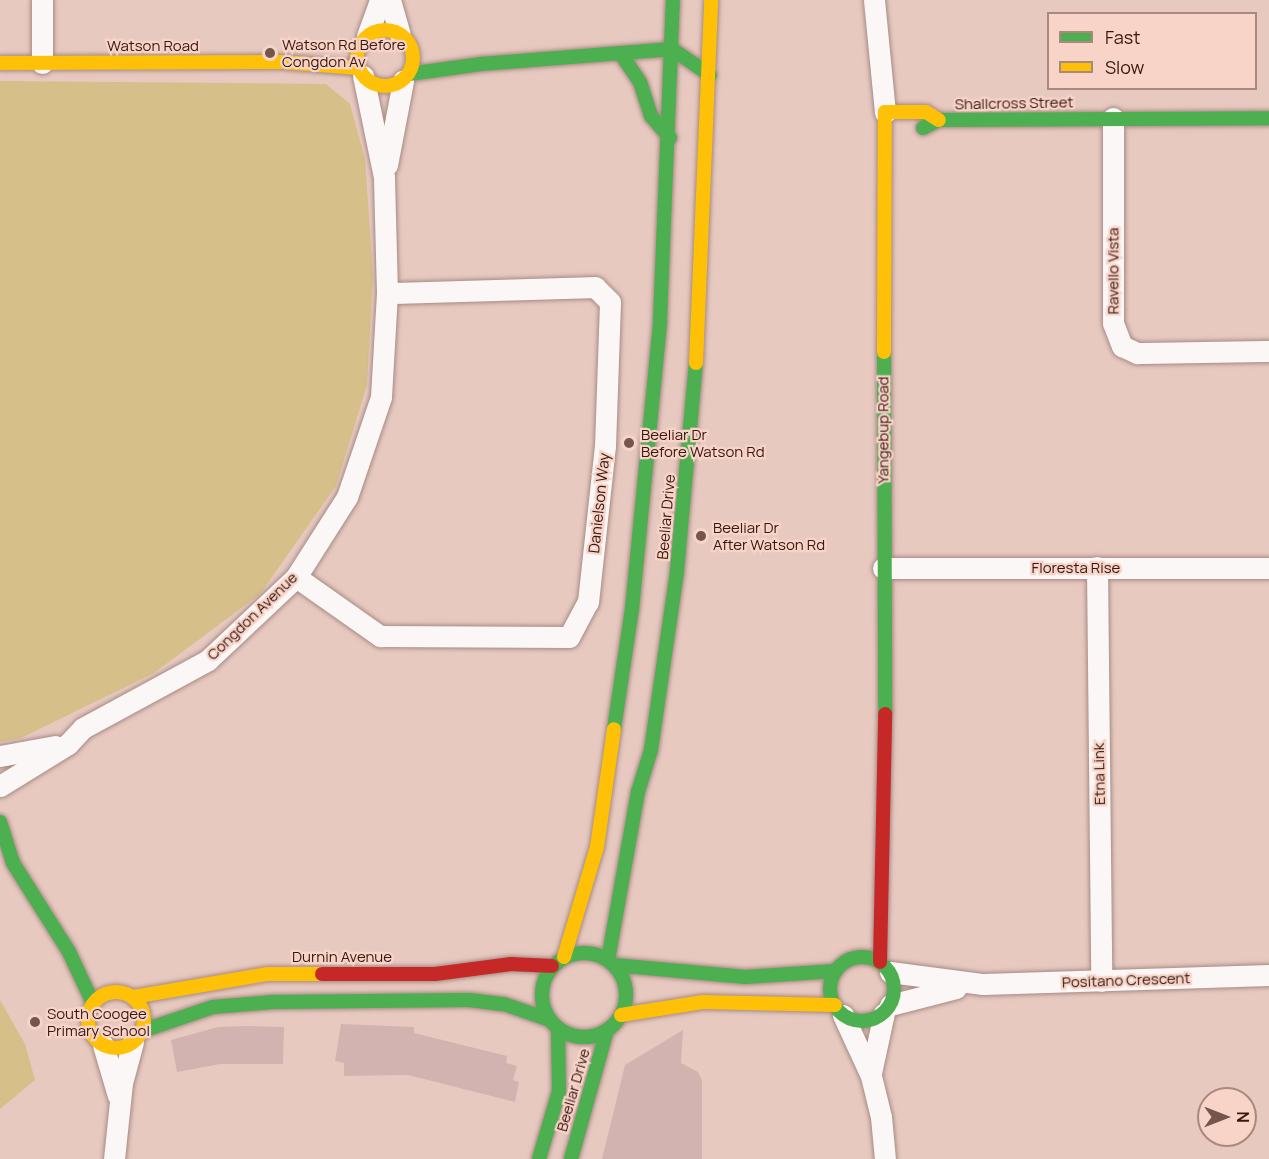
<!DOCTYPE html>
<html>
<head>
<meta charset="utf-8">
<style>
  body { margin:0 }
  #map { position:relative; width:1269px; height:1159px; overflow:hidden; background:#e7c9c0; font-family:Manrope,sans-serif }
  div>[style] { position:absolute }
  .green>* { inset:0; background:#d7bf8a }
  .building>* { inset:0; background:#d3b3b0 }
  .roads { filter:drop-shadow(0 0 2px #a78b83) drop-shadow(0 0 2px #a78b83) }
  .street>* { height:21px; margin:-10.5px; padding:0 10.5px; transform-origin:10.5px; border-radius:10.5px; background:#fbf7f6 }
  .fast>* { height:14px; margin:-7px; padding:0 7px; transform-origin:7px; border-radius:7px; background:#4caf50 }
  .fast>.ring { margin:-7px; padding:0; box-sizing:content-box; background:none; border:14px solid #4caf50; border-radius:50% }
  .slow>* { height:14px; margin:-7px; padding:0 7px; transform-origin:7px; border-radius:7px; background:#ffc107 }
  .slow>.ring { margin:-7px; padding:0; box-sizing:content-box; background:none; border:14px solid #ffc107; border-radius:50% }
  .jam>* { height:14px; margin:-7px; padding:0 7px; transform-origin:7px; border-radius:7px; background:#c62828 }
  .dots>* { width:16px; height:16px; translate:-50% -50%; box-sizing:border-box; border:3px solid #f7d3c8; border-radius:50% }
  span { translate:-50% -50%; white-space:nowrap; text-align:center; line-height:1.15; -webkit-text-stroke:4.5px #f7d3c8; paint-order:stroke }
  .poi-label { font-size:15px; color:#38170e }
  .left { translate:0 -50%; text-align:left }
  .street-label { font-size:15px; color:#38170e }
  .legend { position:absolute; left:1047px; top:12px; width:210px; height:78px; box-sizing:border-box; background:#f7d3c8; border:2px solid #ab887e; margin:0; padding:8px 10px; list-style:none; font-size:18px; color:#38170e }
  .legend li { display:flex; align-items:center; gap:12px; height:30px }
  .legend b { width:30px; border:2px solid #ab887e }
  .north { position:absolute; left:1197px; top:1087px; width:60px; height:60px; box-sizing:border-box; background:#f7d3c8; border:2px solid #ab887e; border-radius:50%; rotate:90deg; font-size:16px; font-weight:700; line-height:24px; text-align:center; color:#38170e }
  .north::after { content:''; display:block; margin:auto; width:21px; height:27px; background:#75554c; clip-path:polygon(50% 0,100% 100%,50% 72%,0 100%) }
</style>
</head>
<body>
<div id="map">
  <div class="green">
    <i style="clip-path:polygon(0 81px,326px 84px,350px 104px,365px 159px,373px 276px,367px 385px,336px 486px,260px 594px,154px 673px,21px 738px,0 742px)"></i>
    <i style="clip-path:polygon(0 1000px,25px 1044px,35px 1080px,0 1109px)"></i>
  </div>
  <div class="building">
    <i style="clip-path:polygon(341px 1024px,414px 1027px,414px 1033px,507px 1056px,506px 1063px,517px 1066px,513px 1080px,519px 1082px,515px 1102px,408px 1075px,344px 1076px,344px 1063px,335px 1061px)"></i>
    <i style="clip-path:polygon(248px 1026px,284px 1027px,283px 1064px,220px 1064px,177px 1072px,171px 1040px,218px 1027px)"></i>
    <i style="clip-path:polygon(683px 1030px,681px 1063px,698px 1072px,702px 1080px,702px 1159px,602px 1159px,625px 1065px)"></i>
  </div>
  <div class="roads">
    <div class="street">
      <i style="left:390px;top:0;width:35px;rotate:74deg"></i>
      <i style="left:874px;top:0;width:113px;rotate:84.4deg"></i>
      <i style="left:367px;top:36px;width:38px;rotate:-70deg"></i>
      <i style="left:42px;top:63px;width:63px;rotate:-90deg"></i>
      <i style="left:1113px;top:118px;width:205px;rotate:90deg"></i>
      <i style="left:1113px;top:323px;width:25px;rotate:69deg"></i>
      <i style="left:1122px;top:346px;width:17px;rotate:25deg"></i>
      <i style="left:1137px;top:353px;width:132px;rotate:-0.9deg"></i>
      <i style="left:387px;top:165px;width:86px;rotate:-79.2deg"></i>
      <i style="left:1097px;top:567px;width:414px;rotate:89.4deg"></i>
      <i style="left:883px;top:568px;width:386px"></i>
      <i style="left:296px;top:577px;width:103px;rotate:35.1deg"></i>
      <i style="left:380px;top:636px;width:189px;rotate:0.3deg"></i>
      <i style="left:569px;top:637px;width:40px;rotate:-62deg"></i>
      <i style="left:588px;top:602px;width:157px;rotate:-83.8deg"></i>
      <i style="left:605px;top:446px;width:144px;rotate:-88deg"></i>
      <i style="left:610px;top:302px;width:21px;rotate:-135deg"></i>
      <i style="left:595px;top:287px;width:208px;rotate:178.3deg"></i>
      <i style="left:0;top:756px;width:56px;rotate:-10.3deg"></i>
      <i style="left:0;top:786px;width:80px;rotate:-31.7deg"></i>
      <i style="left:68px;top:744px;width:22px;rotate:-47deg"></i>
      <i style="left:83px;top:728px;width:142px;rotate:-28.5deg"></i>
      <i style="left:208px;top:660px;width:121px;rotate:-43.3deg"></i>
      <i style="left:296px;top:577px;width:95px;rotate:-57.5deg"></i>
      <i style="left:347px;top:497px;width:106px;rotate:-71.2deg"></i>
      <i style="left:381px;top:397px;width:104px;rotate:-86.7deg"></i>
      <i style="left:387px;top:293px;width:116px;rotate:-91.5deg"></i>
      <i style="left:384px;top:177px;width:103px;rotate:-101.7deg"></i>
      <i style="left:890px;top:972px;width:94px;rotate:7.4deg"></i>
      <i style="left:983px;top:984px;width:286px;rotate:-1.8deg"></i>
      <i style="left:890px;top:1005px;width:68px;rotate:-14.4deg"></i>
      <i style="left:843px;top:1015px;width:67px;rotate:65.3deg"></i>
      <i style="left:871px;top:1076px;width:42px;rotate:76.3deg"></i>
      <i style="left:881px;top:1117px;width:42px;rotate:84.6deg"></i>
      <i style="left:103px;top:1045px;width:53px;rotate:73.6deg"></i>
      <i style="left:871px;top:1073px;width:61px;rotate:-77.8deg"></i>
      <i style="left:114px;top:1159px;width:76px;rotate:-84deg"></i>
      <i style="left:122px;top:1083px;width:42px;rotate:-75deg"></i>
    </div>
    <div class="fast">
      <i style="left:621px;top:54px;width:34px;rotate:56deg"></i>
      <i style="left:640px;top:82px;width:36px;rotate:72deg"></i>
      <i style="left:651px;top:116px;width:29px;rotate:49deg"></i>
      <i style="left:409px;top:74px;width:73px;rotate:-7.9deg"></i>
      <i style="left:481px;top:64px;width:192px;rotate:-4.5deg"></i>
      <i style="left:672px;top:49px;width:46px;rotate:34.4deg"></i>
      <i style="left:923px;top:128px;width:18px;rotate:-27deg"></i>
      <i style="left:939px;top:120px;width:330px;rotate:-0.3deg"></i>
      <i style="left:884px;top:352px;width:362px;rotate:89.8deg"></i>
      <i style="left:614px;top:729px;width:121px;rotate:-81.5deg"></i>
      <i style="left:632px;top:609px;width:289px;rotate:-84.4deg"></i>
      <i style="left:660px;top:321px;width:321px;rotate:-87.7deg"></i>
      <i style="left:0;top:822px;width:43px;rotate:72.4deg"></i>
      <i style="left:13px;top:863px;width:105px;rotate:57.8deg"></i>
      <i style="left:69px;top:952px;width:56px;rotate:64.8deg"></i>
      <i class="ring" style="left:542px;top:953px;width:70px;height:70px"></i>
      <i class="ring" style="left:830px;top:957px;width:50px;height:50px"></i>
      <i style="left:608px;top:960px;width:171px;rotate:-79.9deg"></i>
      <i style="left:638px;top:792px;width:44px;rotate:-72.8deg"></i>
      <i style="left:651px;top:750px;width:181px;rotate:-81.7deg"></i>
      <i style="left:677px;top:571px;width:209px;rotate:-84.8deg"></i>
      <i style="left:614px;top:965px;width:132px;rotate:5.2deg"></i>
      <i style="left:745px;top:977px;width:91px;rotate:-3.8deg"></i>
      <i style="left:142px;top:1031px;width:75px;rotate:-18.7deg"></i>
      <i style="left:213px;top:1007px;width:60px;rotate:-4.8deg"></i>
      <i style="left:273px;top:1002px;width:196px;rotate:-0.6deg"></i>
      <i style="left:469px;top:1000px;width:35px;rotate:7deg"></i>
      <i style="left:504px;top:1004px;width:49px;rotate:19.2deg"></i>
      <i style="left:539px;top:1159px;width:71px;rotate:-73.6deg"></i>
      <i style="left:559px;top:1091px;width:63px;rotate:-90.9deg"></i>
      <i style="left:571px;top:1159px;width:134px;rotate:-74.4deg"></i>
    </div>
    <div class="slow">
      <i class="ring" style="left:357px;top:30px;width:42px;height:42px"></i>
      <i style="left:0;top:63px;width:282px;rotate:-0.2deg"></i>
      <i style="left:282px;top:62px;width:76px;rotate:4.5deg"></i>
      <i style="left:884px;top:352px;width:240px;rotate:-89.8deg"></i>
      <i style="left:885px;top:112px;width:41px"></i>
      <i style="left:926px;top:112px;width:15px;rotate:32deg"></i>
      <i style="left:696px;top:363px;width:363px;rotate:-87.6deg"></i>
      <i style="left:564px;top:957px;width:115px;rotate:-73.3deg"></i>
      <i style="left:597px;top:847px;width:119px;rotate:-81.8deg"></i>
      <i class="ring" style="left:88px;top:992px;width:42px;height:42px"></i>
      <i style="left:133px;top:997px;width:137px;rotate:-9.7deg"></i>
      <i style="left:268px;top:974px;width:54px"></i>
      <i style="left:621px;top:1015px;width:83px;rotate:-9deg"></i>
      <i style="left:703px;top:1002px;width:132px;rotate:1.3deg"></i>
    </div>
    <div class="jam">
      <i style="left:880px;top:962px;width:248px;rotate:-88.8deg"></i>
      <i style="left:322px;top:974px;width:113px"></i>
      <i style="left:435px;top:974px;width:77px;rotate:-7.5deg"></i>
      <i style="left:511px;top:964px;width:41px;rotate:2.8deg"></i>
    </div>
  </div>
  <div class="dots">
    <i style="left:270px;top:53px;background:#75554c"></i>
    <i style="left:629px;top:443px;background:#75554c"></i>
    <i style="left:701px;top:536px;background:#75554c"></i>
    <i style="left:35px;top:1022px;background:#75554c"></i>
  </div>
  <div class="poi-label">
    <span class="left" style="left:282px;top:53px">Watson Rd Before<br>Congdon Av</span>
    <span class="left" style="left:641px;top:443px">Beeliar Dr<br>Before Watson Rd</span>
    <span class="left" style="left:713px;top:536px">Beeliar Dr<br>After Watson Rd</span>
    <span class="left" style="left:47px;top:1022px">South Coogee<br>Primary School</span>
  </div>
  <div class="street-label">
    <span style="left:153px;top:46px">Watson Road</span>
    <span style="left:1014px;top:103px;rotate:-1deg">Shallcross Street</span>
    <span style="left:1113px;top:271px;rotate:-90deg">Ravello Vista</span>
    <span style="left:883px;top:430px;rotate:-90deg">Yangebup Road</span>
    <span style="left:599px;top:503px;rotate:-84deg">Danielson Way</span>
    <span style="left:666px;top:517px;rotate:-85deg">Beeliar Drive</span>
    <span style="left:1076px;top:568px">Floresta Rise</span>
    <span style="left:252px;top:616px;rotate:-44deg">Congdon Avenue</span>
    <span style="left:1099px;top:774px;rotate:-91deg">Etna Link</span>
    <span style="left:342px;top:957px">Durnin Avenue</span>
    <span style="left:1126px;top:980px;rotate:-2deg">Positano Crescent</span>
    <span style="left:573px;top:1090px;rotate:-74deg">Beeliar Drive</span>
  </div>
  <ul class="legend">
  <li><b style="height:8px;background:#4caf50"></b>Fast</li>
  <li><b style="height:8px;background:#ffc107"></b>Slow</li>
  </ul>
  <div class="north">N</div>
</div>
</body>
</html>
